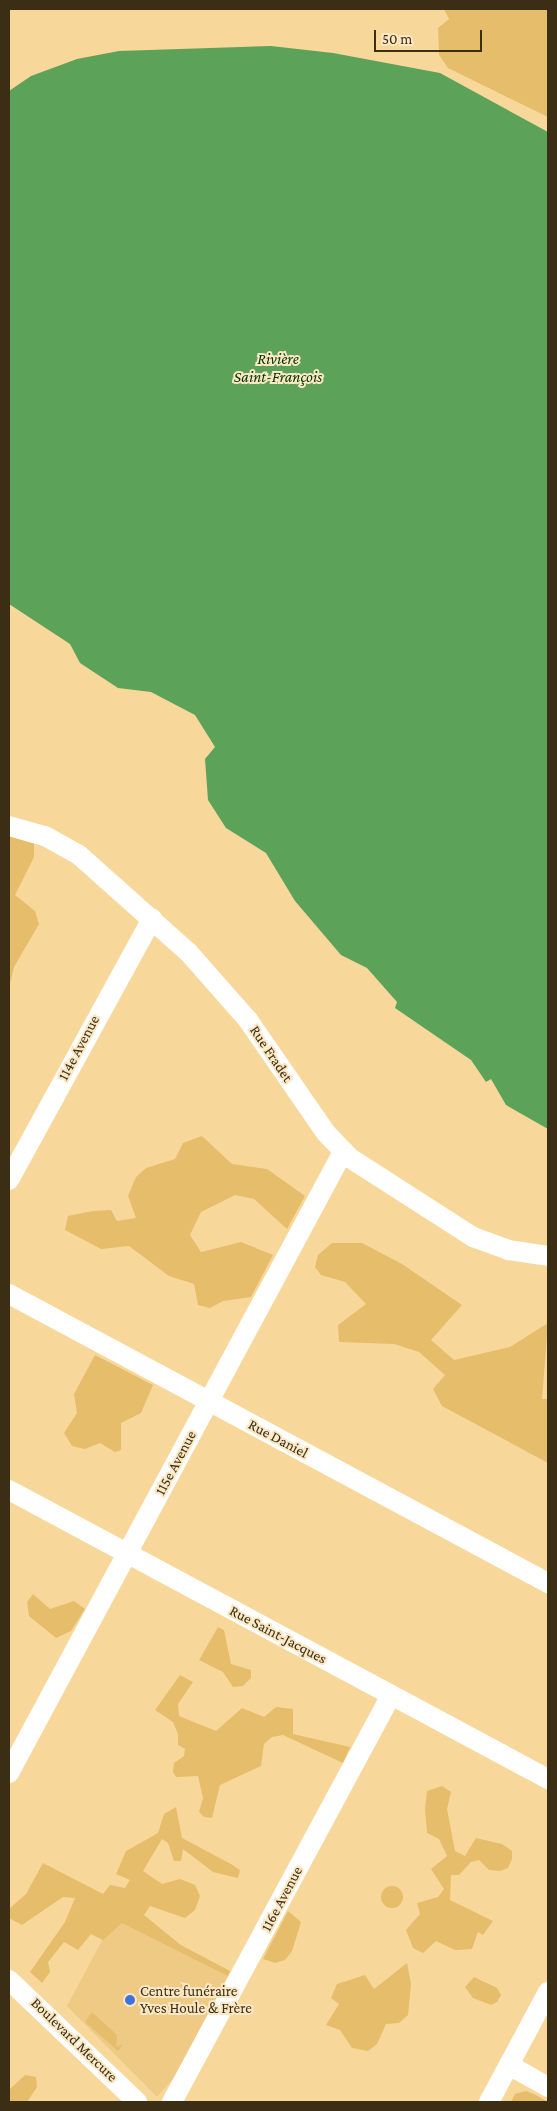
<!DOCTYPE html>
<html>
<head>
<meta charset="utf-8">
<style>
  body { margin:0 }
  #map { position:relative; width:557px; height:2111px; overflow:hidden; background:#f8d79a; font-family:"Crimson Pro",serif }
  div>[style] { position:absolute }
  .built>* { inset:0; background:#eeca85 }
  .green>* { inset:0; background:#e6bd6b }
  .round { border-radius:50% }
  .water>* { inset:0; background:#5da259 }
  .minor>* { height:20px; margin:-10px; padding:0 10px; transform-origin:10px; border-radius:10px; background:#fff }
  .dots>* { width:14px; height:14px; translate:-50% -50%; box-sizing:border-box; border:2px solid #fae7c3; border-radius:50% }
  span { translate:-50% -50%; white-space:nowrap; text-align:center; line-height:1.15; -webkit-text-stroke:4px #fae7c3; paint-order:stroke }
  .street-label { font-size:15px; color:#3b2e15 }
  .poi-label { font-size:15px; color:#3b2e15 }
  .left { translate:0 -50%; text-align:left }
  .water-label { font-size:16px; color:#013401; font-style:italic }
  .frame { position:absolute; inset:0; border:10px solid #3b2e15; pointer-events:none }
  .scale { position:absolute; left:374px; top:30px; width:108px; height:22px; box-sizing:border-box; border:2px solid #3b2e15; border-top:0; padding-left:6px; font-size:15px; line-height:18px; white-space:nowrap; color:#3b2e15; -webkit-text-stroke:4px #fae7c3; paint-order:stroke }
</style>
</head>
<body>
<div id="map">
  <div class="built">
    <i style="clip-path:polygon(118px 1911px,230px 1971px,177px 2074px,157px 2097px,67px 2006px)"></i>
  </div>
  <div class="green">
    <i style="clip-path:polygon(444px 9px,548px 9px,548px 117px,448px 68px,439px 55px,438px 28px,449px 19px)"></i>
    <i style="clip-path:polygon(9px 836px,34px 843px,34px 857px,15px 895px,35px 911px,39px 924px,14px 967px,9px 988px)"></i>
    <i style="clip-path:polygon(202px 1136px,232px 1164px,267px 1169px,305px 1196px,287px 1229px,254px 1199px,235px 1195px,201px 1212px,190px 1235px,201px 1252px,241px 1242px,273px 1255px,251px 1297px,223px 1301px,210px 1308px,198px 1305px,194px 1284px,169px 1276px,129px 1246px,101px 1249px,65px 1230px,68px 1216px,93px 1211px,111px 1210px,117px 1221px,136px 1218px,128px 1196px,136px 1177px,146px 1168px,175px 1159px,183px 1143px)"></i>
    <i style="clip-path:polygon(332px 1243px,362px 1243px,402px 1264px,462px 1305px,431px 1340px,454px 1360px,510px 1347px,548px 1323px,542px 1399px,548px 1399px,548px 1463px,442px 1406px,433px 1389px,445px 1375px,419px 1352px,394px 1344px,339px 1342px,338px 1325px,366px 1304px,345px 1282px,321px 1275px,315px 1267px,318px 1255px)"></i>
    <i style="clip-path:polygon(95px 1355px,153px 1385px,141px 1413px,121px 1423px,121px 1450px,115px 1452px,100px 1443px,85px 1449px,72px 1446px,64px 1433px,77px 1413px,74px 1394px)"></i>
    <i style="clip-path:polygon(33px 1594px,50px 1609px,74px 1601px,85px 1609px,71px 1631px,56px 1638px,29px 1616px,27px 1602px)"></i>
    <i style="clip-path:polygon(218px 1627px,224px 1630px,231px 1664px,251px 1670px,251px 1678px,243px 1686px,233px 1687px,223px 1672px,199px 1660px)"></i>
    <i style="clip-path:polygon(180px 1675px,193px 1682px,178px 1704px,179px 1716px,216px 1731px,242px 1708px,264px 1717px,276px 1707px,293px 1709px,293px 1734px,350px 1747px,343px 1763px,283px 1735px,272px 1737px,264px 1744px,261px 1766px,220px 1785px,212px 1818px,204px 1817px,199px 1812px,203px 1798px,198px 1776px,176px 1777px,173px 1772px,174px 1763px,184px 1756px,185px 1749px,178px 1745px,178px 1734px,173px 1722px,155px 1710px)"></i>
    <i style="clip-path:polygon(442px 1786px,451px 1792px,447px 1809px,455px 1851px,465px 1856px,476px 1838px,502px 1844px,512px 1851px,512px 1859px,508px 1868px,500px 1871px,489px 1870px,479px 1860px,471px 1862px,459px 1875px,451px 1875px,450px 1900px,493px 1921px,483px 1935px,478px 1932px,472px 1949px,455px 1950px,436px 1941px,423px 1953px,413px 1948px,406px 1930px,420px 1914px,417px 1903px,438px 1897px,444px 1889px,431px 1869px,447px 1856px,439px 1839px,427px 1833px,425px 1809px,427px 1791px)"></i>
    <i style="clip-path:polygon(176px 1807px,182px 1838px,231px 1864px,240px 1870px,238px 1878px,213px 1872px,183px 1849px,181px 1861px,174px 1861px,168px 1843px,162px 1839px,143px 1871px,162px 1884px,180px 1879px,195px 1885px,200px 1896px,195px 1910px,185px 1918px,150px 1906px,144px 1915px,182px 1946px,230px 1971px,228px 1976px,122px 1923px,103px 1940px,91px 1934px,78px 1950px,64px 1942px,48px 1962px,50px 1972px,42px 1983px,30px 1972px,65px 1922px,75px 1898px,63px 1897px,22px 1925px,9px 1918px,9px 1909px,26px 1894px,43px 1863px,103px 1894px,110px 1885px,125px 1888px,130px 1880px,116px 1874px,126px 1851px,158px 1833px,164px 1814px)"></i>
    <i class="round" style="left:381px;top:1886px;width:22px;height:22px"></i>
    <i style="clip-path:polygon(288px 1911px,301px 1922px,292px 1951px,285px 1960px,275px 1963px,263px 1959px)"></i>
    <i style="clip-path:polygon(407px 1963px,411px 1984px,408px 2015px,399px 2023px,386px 2024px,377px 2044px,368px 2051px,352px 2048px,340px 2030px,326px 2025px,339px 2004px,331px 1998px,337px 1984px,365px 1975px,374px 1989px)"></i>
    <i style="clip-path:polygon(474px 1977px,497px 1988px,501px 1995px,497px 2002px,491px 2005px,473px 1998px,465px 1987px)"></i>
    <i style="clip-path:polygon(92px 2012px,117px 2035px,116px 2047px,123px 2044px,118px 2051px,85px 2022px)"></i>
    <i style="clip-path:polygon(25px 2075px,36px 2077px,37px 2087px,27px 2102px,9px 2102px,9px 2090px)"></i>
    <i style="clip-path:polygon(526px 2091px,536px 2095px,548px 2102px,511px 2102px,515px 2094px)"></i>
  </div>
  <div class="water">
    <i style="clip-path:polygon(271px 46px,333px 53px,440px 73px,548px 132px,548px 1129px,506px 1105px,491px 1079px,486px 1082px,471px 1060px,395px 1008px,397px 1002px,367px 968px,341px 955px,295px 901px,266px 853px,226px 828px,208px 800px,205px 759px,215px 747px,195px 715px,151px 692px,118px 688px,80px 663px,70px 644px,9px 604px,9px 91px,31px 76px,77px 59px,119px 51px)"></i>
  </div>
  <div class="minor">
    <i style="left:9px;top:826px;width:37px;rotate:16deg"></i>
    <i style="left:45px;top:836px;width:39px;rotate:29deg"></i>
    <i style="left:79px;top:855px;width:147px;rotate:41.7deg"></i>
    <i style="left:189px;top:953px;width:89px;rotate:48.6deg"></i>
    <i style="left:248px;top:1020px;width:137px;rotate:55.4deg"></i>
    <i style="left:326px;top:1133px;width:35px;rotate:46deg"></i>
    <i style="left:350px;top:1158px;width:146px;rotate:32.7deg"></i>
    <i style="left:473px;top:1237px;width:37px;rotate:20deg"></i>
    <i style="left:508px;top:1250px;width:40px;rotate:8.5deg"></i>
    <i style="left:9px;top:1180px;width:298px;rotate:-61.3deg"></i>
    <i style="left:9px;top:1294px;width:612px;rotate:28.2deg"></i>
    <i style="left:9px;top:1490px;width:612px;rotate:28.2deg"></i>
    <i style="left:9px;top:1773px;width:705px;rotate:-61.73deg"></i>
    <i style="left:9px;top:1980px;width:177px;rotate:43.6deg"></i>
    <i style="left:509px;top:2065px;width:45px;rotate:29.4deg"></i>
    <i style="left:172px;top:2102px;width:462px;rotate:-61.7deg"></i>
    <i style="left:489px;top:2102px;width:125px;rotate:-61.8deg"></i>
  </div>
  <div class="dots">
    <i style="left:130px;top:2000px;background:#3c72e2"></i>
  </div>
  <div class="street-label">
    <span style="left:79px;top:1048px;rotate:-62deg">114e Avenue</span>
    <span style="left:271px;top:1054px;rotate:56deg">Rue Fradet</span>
    <span style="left:278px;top:1439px;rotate:28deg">Rue Daniel</span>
    <span style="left:176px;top:1463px;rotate:-62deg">115e Avenue</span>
    <span style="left:278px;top:1635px;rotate:28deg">Rue Saint-Jacques</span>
    <span style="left:282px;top:1899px;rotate:-62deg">116e Avenue</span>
    <span style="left:74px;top:2040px;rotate:44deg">Boulevard Mercure</span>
  </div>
  <div class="poi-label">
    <span class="left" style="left:140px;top:2000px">Centre funéraire<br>Yves Houle &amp; Frère</span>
  </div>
  <div class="water-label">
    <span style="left:278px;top:368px">Rivière<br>Saint-François</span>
  </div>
  <div class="frame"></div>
  <div class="scale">50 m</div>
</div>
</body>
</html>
